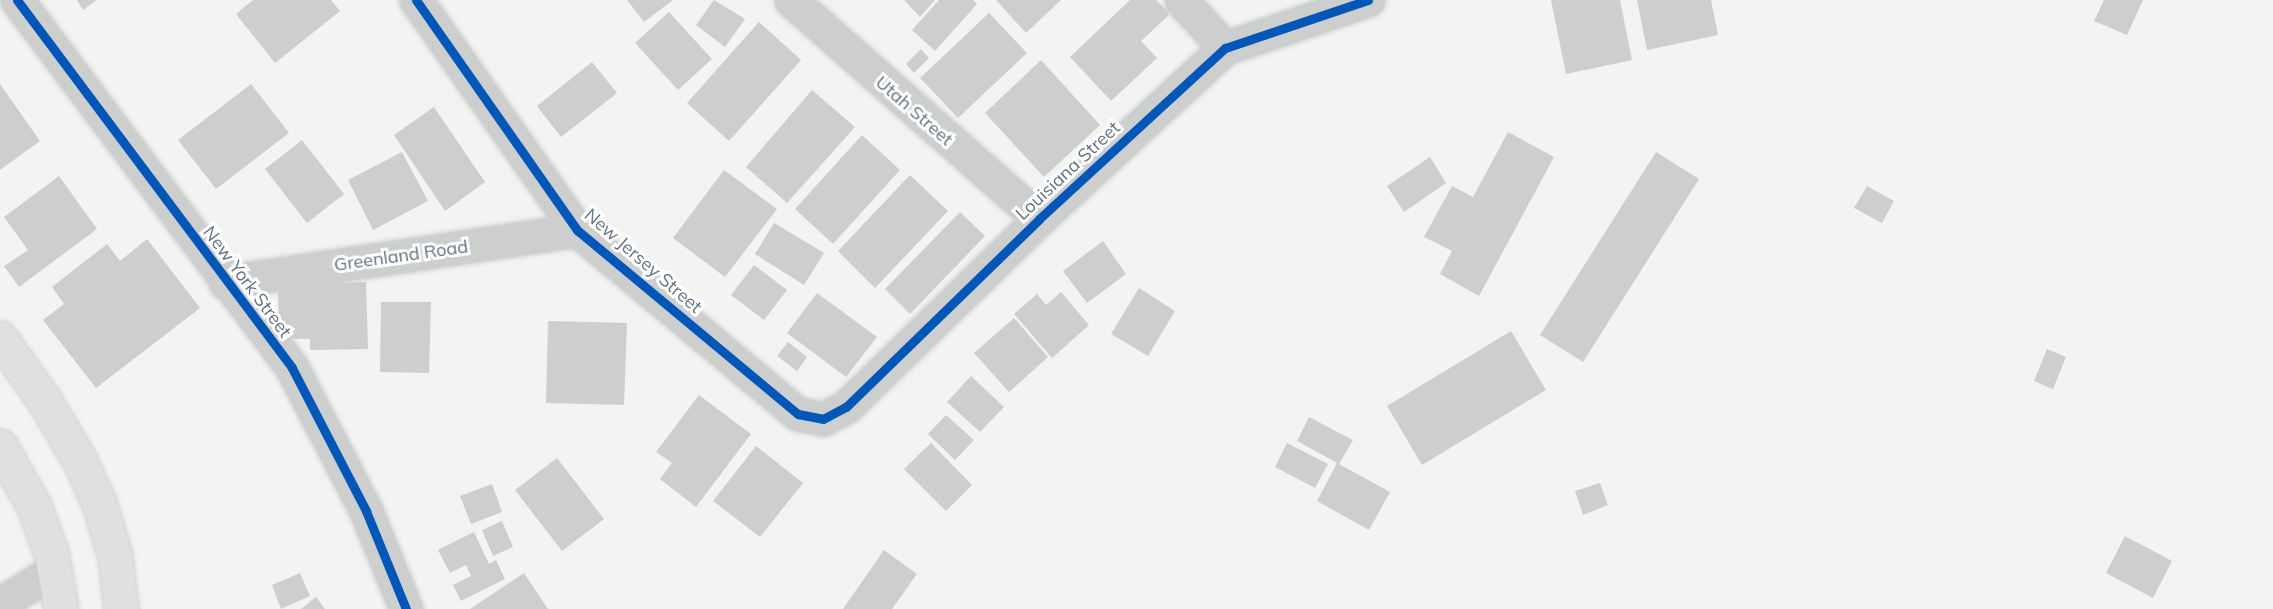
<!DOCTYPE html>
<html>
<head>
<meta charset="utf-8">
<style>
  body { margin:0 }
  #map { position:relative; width:2273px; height:609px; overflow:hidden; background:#f3f3f1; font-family:Mulish,sans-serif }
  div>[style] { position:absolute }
  .building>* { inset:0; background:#cdcece }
  .roads { filter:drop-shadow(0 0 2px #d0d1d0) drop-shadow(0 0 2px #d0d1d0) }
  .minor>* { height:33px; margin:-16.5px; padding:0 16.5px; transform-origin:16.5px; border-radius:16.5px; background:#cdcece }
  .major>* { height:33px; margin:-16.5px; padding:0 16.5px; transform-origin:16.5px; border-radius:16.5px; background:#e0e0e1 }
  .cycleway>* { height:9px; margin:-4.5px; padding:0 4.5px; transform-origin:4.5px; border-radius:4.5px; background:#0057b8 }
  span { translate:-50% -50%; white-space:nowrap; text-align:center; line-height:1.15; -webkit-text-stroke:6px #fff; paint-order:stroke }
  .street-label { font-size:18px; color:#637081 }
</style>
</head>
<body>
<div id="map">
  <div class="building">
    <i style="clip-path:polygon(77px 0,97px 0,83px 10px)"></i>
    <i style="clip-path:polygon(253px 0,331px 0,340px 11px,275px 63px,236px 14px)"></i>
    <i style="clip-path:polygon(627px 0,673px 0,644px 22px)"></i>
    <i style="clip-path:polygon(714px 0,745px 19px,725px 47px,696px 25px)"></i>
    <i style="clip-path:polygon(904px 0,935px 0,920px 17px)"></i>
    <i style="clip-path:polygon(939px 0,973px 0,977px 4px,935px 51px,912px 30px)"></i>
    <i style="clip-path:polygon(996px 0,1061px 0,1026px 33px)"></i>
    <i style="clip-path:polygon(1130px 0,1156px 0,1170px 14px,1141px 41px,1157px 58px,1111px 101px,1070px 57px)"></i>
    <i style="clip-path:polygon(1551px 0,1620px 0,1632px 60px,1566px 74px)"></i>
    <i style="clip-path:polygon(1637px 0,1711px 0,1718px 35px,1647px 50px)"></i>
    <i style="clip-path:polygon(2104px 0,2143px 0,2127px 35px,2094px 21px)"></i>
    <i style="clip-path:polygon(669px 12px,712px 59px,678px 90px,635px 43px)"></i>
    <i style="clip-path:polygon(989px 13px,1027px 53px,958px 118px,920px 78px)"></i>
    <i style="clip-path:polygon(759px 22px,801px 60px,729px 141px,687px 103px)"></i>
    <i style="clip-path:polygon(921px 49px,929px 58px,914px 73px,906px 64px)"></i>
    <i style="clip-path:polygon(1041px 60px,1100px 125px,1044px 177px,985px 113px)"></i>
    <i style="clip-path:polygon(592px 62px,617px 93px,561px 137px,537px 106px)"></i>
    <i style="clip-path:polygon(0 84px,40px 141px,0 170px)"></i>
    <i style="clip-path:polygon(251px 84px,289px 133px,216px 189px,178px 140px)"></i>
    <i style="clip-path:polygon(812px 90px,855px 127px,787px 203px,746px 167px)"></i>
    <i style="clip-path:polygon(434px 107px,485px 182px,445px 211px,394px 135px)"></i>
    <i style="clip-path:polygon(1508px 132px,1554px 157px,1479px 296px,1440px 274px,1452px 251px,1424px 237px,1452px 186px,1473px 197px)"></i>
    <i style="clip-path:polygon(862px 135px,900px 170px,833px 244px,795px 209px)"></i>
    <i style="clip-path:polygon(302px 140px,344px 194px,307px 223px,265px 169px)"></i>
    <i style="clip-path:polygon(402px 152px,428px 201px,373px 230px,348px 180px)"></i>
    <i style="clip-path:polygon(1656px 152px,1699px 179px,1583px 362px,1540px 335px)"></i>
    <i style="clip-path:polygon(1430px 157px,1446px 183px,1404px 212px,1387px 186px)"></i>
    <i style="clip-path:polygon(724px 170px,777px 209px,725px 277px,673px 238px)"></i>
    <i style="clip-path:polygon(910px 175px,948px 211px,875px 288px,838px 251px)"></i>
    <i style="clip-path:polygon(59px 176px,97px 229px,19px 287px,4px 266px,28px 250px,4px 217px)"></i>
    <i style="clip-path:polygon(1867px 186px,1894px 201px,1882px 223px,1854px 208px)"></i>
    <i style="clip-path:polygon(960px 212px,985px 236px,910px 314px,885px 289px)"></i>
    <i style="clip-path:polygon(774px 223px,824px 253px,804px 285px,755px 254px)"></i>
    <i style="clip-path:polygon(147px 239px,200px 308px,96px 388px,43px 320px,64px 304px,52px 287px,107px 244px,120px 261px)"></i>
    <i style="clip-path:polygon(1103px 241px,1126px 274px,1087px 303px,1063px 271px)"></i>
    <i style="clip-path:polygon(754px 265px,787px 290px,764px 320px,731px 295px)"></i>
    <i style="clip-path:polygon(366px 282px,368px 349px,310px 350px,310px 339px,279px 339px,278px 284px)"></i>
    <i style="clip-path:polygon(1139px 288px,1175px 311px,1148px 356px,1111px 334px)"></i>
    <i style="clip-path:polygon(1061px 292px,1089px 325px,1052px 358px,1014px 314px,1037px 294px,1046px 305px)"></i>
    <i style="clip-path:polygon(817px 293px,877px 337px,846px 377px,787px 333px)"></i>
    <i style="clip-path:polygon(381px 302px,431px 302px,429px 373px,380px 372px)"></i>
    <i style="clip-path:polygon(1014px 318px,1048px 357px,1009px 392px,974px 353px)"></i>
    <i style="clip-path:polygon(548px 321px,627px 323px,624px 405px,546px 403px)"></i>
    <i style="clip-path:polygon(1511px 331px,1546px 390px,1422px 465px,1387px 406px)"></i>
    <i style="clip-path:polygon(788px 342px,807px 357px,797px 371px,777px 356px)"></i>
    <i style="clip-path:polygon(2047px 349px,2066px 357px,2053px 389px,2034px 381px)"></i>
    <i style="clip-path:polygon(971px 376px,1004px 407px,980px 432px,947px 402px)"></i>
    <i style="clip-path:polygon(699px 395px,751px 434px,696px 507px,660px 479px,672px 463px,656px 452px)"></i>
    <i style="clip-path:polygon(946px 415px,974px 440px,955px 460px,928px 434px)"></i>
    <i style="clip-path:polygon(1309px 417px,1353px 440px,1339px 464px,1390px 492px,1369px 530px,1317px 501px,1337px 463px,1297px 441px)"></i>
    <i style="clip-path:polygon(931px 443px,972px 485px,946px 511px,904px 469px)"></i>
    <i style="clip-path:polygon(1287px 443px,1328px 464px,1315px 488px,1275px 467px)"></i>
    <i style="clip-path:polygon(756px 446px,803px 483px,760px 537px,713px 501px)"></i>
    <i style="clip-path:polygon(557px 458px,604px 519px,562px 551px,515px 490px)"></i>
    <i style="clip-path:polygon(1600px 483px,1608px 505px,1583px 515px,1575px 491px)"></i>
    <i style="clip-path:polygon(492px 484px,502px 512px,471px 524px,460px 496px)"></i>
    <i style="clip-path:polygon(502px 521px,513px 547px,493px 556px,482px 530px)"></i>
    <i style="clip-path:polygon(474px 532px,489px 564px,496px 560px,505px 579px,461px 601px,453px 585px,471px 576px,466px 565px,450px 573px,438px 550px)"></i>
    <i style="clip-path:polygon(2125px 536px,2172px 561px,2153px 598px,2106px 573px)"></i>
    <i style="clip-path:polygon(884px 550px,917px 574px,892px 609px,843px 609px)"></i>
    <i style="clip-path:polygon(300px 573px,310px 596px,281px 609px,272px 585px)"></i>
    <i style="clip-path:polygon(524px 573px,548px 609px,470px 609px)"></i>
    <i style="clip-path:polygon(316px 597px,325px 609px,301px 609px)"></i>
  </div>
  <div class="roads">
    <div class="minor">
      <i style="left:17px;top:0;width:459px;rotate:53.2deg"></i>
      <i style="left:292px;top:368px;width:161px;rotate:62.6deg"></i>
      <i style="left:366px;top:511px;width:106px;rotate:67.8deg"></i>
      <i style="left:416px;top:0;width:281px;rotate:55deg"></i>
      <i style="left:577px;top:230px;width:288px;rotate:39.8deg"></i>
      <i style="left:798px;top:414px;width:25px;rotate:11deg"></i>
      <i style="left:823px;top:419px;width:26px;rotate:-28deg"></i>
      <i style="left:846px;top:407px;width:269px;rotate:-44.2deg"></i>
      <i style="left:1039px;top:219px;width:253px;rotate:-42.6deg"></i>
      <i style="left:1225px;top:48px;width:151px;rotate:-18.6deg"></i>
      <i style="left:791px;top:0;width:331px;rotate:41.4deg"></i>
      <i style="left:1181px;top:0;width:65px;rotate:47.5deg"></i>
      <i style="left:225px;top:282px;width:356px;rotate:-8.4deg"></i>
      <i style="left:0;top:604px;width:64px;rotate:-32.2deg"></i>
    </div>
    <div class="major">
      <i style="left:0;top:338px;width:76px;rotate:54.6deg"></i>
      <i style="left:44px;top:400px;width:71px;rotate:59.5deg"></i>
      <i style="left:80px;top:461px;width:46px;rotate:65.7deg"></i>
      <i style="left:99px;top:503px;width:55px;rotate:73.2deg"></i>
      <i style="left:115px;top:556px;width:53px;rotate:83.5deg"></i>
      <i style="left:0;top:446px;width:69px;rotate:60.5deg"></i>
      <i style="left:34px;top:506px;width:50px;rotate:70.1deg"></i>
      <i style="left:51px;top:553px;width:57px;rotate:79.9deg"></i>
    </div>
  </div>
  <div class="cycleway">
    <i style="left:17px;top:0;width:459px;rotate:53.2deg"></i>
    <i style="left:292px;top:368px;width:161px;rotate:62.6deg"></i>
    <i style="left:366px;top:511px;width:106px;rotate:67.8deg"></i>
    <i style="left:416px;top:0;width:281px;rotate:55deg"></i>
    <i style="left:577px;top:230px;width:288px;rotate:39.8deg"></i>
    <i style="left:798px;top:414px;width:25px;rotate:11deg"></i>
    <i style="left:823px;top:419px;width:26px;rotate:-28deg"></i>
    <i style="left:846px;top:407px;width:269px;rotate:-44.2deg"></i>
    <i style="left:1039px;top:219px;width:253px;rotate:-42.6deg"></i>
    <i style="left:1225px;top:48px;width:151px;rotate:-18.6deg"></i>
  </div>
  <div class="street-label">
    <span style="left:914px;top:111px;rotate:41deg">Utah Street</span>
    <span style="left:1068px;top:171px;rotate:-43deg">Louisiana Street</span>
    <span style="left:401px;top:256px;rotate:-8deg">Greenland Road</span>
    <span style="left:643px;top:261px;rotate:41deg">New Jersey Street</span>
    <span style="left:247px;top:282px;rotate:53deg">New York Street</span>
  </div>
</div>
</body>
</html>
